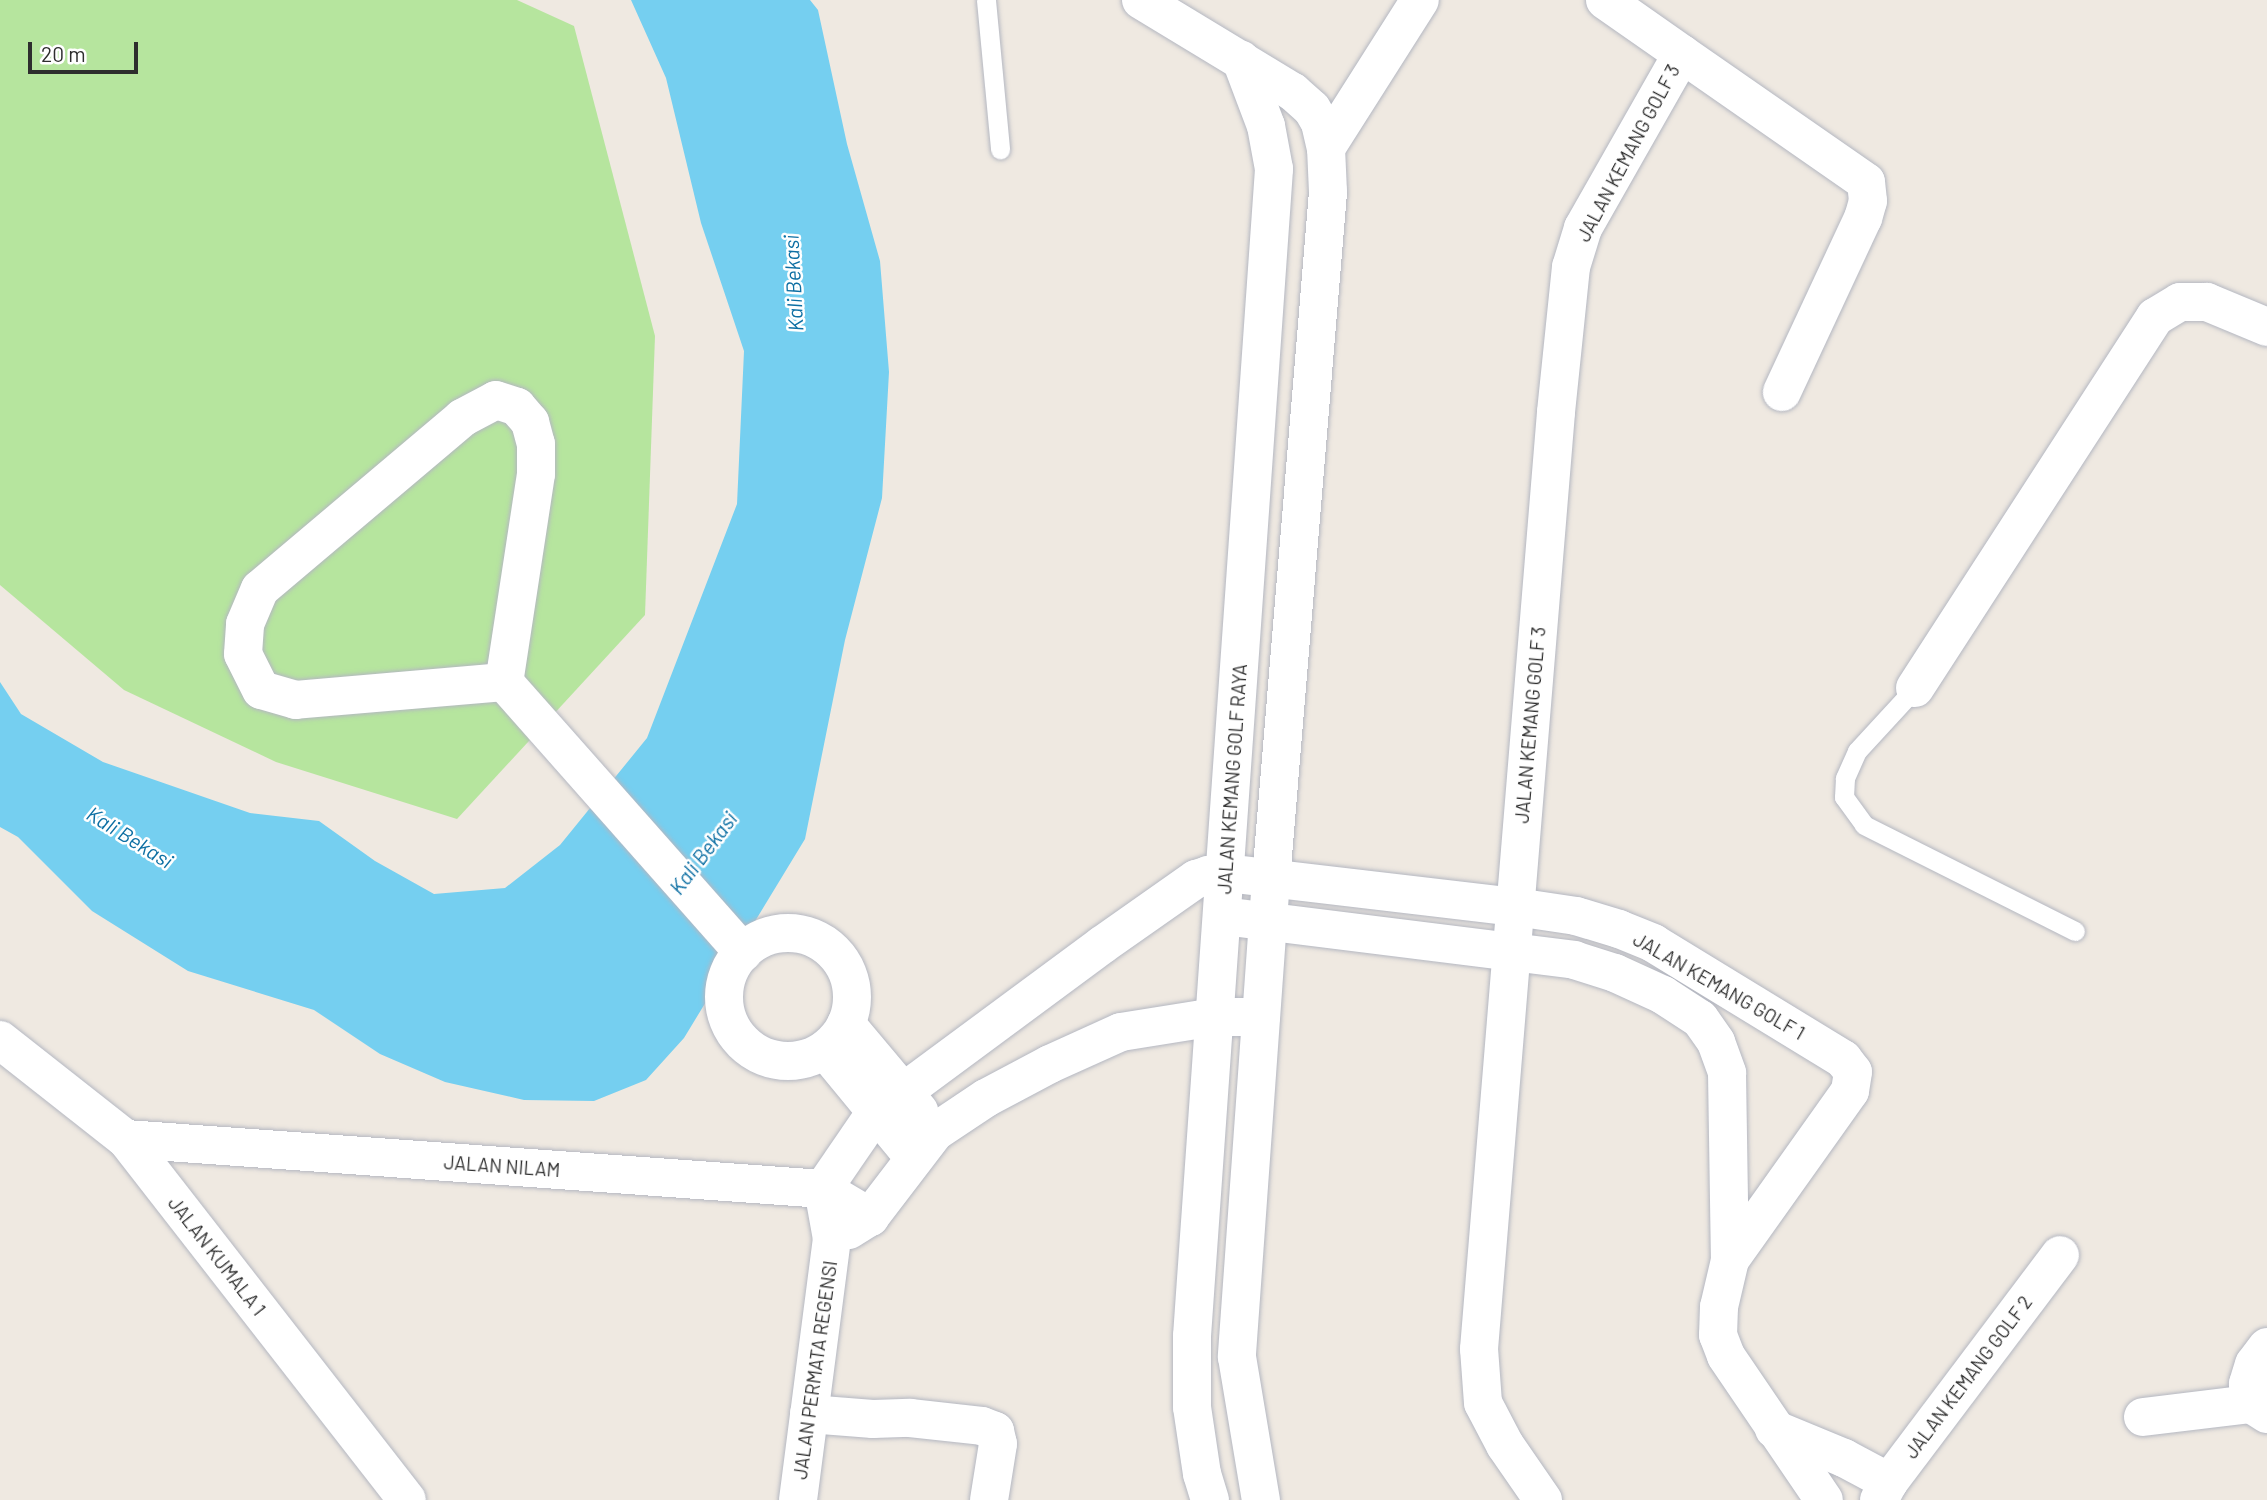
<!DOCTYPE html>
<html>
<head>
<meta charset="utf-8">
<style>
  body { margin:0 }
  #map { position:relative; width:2267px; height:1500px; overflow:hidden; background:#efe9e1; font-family:Barlow,sans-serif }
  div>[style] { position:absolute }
  .green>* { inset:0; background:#b6e59e }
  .water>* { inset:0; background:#75cff0 }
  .roads { filter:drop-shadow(0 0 2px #b4b7c1) drop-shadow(0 0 2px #b4b7c1) }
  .lane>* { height:19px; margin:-9.5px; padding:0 9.5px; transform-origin:9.5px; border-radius:9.5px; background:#fff }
  .street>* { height:38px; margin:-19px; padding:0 19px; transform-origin:19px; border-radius:19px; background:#fff }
  .street>.ring { margin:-19px; padding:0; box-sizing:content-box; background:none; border:38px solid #fff; border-radius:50% }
  .secondary>* { height:38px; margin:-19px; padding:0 19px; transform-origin:19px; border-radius:19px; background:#fff }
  span { translate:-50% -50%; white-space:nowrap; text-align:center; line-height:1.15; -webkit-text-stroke:5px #fff; paint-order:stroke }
  .street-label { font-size:19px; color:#2e2e2e }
  .water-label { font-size:21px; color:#0d6fa3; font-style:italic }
  .scale { position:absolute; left:28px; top:42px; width:110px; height:32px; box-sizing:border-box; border:4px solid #2e2e2e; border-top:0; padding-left:9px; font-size:21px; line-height:24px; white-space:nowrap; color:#2e2e2e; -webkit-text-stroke:5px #fff; paint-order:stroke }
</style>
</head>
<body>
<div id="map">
  <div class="green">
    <i style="clip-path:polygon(0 0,517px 0,574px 26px,655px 336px,645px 615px,457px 819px,276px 762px,124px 690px,0 585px)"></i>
  </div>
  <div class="water">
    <i style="clip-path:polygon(631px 0,810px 0,818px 10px,847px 144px,880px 261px,889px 372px,882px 498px,845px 640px,805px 839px,684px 1038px,646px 1080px,594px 1101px,524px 1100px,445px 1082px,380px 1054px,314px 1010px,188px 971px,92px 911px,18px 837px,0 827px,0 682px,21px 714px,103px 762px,250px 813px,319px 821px,375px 861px,434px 894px,505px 888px,560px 845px,647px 738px,737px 504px,744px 351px,701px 223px,666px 78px)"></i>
  </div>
  <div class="roads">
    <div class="lane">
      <i style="left:986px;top:0;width:150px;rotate:84.6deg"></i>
      <i style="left:1915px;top:688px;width:86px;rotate:132.6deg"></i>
      <i style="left:1857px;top:751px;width:30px;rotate:114deg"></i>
      <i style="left:1845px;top:778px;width:19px;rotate:93deg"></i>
      <i style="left:1844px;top:797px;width:34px;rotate:54deg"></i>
      <i style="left:1864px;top:825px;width:236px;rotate:26.7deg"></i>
    </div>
    <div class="street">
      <i style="left:1682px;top:54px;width:224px;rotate:34.8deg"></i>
      <i style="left:1866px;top:182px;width:19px;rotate:84deg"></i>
      <i style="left:1868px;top:201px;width:18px;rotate:106deg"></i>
      <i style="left:1863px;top:218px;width:192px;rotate:115deg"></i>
      <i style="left:1326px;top:148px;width:175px;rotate:-57.6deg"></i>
      <i style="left:496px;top:400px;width:22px;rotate:18deg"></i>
      <i style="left:517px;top:407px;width:20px;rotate:49deg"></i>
      <i style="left:530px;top:422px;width:23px;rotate:75deg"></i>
      <i style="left:536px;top:444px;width:30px;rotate:90deg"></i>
      <i style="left:536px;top:474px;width:210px;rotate:98.7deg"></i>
      <i style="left:504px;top:682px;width:209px;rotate:175.1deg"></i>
      <i style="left:296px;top:700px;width:36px;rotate:-164deg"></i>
      <i style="left:261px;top:690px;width:40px;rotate:-116.6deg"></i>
      <i style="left:243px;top:654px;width:30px;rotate:-86deg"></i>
      <i style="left:245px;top:624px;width:38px;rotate:-67deg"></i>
      <i style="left:260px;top:589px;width:265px;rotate:-40.2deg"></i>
      <i style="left:462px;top:418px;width:38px;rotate:-28deg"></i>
      <i style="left:504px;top:682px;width:361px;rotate:48.5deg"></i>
      <i style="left:1915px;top:688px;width:442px;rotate:-57.1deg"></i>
      <i style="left:2155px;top:317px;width:29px;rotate:-31deg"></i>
      <i style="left:2180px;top:302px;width:27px"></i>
      <i style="left:2207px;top:302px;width:65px;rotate:22.6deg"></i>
      <i style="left:1223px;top:916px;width:354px;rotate:7.1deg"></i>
      <i style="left:1574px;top:960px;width:43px;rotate:17.6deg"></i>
      <i style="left:1615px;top:973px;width:53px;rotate:24.6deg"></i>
      <i style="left:1663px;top:995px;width:44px;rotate:33deg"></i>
      <i style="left:1700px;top:1019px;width:28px;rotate:55deg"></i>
      <i style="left:1716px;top:1042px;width:33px;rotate:70deg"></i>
      <i style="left:1727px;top:1073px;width:187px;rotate:89.1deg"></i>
      <i style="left:1730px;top:1260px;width:48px;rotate:103.2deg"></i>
      <i style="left:1719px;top:1307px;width:28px;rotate:92deg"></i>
      <i style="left:1718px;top:1335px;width:22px;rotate:69deg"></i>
      <i style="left:1726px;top:1356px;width:174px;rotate:55.8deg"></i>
      <i class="ring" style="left:724px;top:933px;width:90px;height:90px"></i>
      <i style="left:846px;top:1024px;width:114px;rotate:50deg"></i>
      <i style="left:0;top:1040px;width:160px;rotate:38.2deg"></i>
      <i style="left:126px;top:1139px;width:457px;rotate:52.1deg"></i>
      <i style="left:825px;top:1050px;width:140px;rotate:50.5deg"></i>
      <i style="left:126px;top:1139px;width:699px;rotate:4.1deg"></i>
      <i style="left:823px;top:1189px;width:55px;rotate:30.8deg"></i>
      <i style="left:849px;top:1230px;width:25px;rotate:-32deg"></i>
      <i style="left:870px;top:1217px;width:107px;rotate:-52.6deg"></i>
      <i style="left:935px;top:1132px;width:61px;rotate:-33.7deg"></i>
      <i style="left:986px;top:1098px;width:72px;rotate:-28deg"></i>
      <i style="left:1050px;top:1064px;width:78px;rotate:-24.3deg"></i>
      <i style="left:1121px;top:1032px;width:95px;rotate:-9.1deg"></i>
      <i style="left:1215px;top:1017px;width:46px"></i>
      <i style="left:2267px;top:1347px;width:21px;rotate:127deg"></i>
      <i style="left:2254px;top:1364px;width:21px;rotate:107deg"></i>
      <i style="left:2248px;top:1384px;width:20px;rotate:81deg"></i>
      <i style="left:2251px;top:1404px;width:19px;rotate:32deg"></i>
      <i style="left:809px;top:1414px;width:64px;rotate:4.5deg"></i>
      <i style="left:873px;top:1419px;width:37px;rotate:-2deg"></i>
      <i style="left:910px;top:1418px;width:72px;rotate:6.3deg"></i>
      <i style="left:982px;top:1426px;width:14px;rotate:21deg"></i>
      <i style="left:995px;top:1431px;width:13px;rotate:77deg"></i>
      <i style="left:998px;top:1444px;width:57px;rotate:99.1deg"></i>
      <i style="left:2143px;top:1417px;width:109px;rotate:-6.9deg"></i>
      <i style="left:1774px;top:1429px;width:76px;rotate:22.5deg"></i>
      <i style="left:1844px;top:1458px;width:51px;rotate:28.1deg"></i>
      <i style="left:798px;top:1500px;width:263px;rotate:-82.6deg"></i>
      <i style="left:832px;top:1239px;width:51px;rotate:-100.2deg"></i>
      <i style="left:823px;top:1189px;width:92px;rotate:-55.6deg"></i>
      <i style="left:875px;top:1113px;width:282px;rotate:-36.5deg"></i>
      <i style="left:1102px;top:945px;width:115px;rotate:-35.1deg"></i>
      <i style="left:1196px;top:879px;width:13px;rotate:-18deg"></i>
      <i style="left:1208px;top:875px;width:18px;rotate:-6deg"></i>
      <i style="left:1226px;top:873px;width:292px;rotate:6.7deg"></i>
      <i style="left:1516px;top:907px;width:61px;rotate:8.5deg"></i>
      <i style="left:1576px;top:916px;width:45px;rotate:16.8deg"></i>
      <i style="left:1619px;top:929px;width:37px;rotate:22deg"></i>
      <i style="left:1653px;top:943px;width:223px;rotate:31.4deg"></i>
      <i style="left:1843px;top:1059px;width:16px;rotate:52deg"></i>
      <i style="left:1853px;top:1072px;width:19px;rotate:99deg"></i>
      <i style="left:1850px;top:1091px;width:207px;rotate:125.4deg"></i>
      <i style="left:1543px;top:1500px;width:67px;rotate:-124.6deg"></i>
      <i style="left:1505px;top:1445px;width:47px;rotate:-117.6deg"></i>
      <i style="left:1483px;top:1403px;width:54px;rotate:-94.2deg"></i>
      <i style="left:1479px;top:1349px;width:940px;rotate:-85.3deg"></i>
      <i style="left:1556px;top:412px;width:146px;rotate:-84.1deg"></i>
      <i style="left:1571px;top:267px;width:41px;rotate:-72.9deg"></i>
      <i style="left:1583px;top:228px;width:200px;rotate:-60.4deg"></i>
      <i style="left:1682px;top:54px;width:94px;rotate:-145deg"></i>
      <i style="left:1879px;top:1500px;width:21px;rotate:-61deg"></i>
      <i style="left:1889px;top:1482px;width:284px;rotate:-53deg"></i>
    </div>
    <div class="secondary">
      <i style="left:1141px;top:0;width:178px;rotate:31.2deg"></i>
      <i style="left:1293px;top:92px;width:25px;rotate:42deg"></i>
      <i style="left:1312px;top:109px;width:16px;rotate:60deg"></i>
      <i style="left:1320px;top:123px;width:26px;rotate:77deg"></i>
      <i style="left:1326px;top:148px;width:44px;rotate:87.4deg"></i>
      <i style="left:1328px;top:192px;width:689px;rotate:94.74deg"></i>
      <i style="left:1271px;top:879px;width:479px;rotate:94.1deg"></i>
      <i style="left:1237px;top:1357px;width:145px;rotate:80.5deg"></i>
      <i style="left:1210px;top:1500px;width:27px;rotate:-107deg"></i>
      <i style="left:1202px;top:1474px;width:68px;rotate:-98.5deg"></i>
      <i style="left:1192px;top:1407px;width:71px;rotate:-90deg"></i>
      <i style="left:1192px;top:1336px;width:1170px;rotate:-85.98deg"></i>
      <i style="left:1274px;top:169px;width:44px;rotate:-100.5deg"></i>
      <i style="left:1266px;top:126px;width:71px;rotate:-110.7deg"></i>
    </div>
  </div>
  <div class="street-label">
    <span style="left:1628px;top:153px;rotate:-62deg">JALAN KEMANG GOLF 3</span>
    <span style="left:1530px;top:725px;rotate:-85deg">JALAN KEMANG GOLF 3</span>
    <span style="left:1232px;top:779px;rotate:-86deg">JALAN KEMANG GOLF RAYA</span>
    <span style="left:1719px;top:986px;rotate:30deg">JALAN KEMANG GOLF 1</span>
    <span style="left:502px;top:1166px;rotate:4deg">JALAN NILAM</span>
    <span style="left:217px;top:1256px;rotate:52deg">JALAN KUMALA 1</span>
    <span style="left:815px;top:1370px;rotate:-82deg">JALAN PERMATA REGENSI</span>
    <span style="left:1968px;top:1377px;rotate:-53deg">JALAN KEMANG GOLF 2</span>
  </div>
  <div class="water-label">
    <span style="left:793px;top:283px;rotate:-93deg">Kali Bekasi</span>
    <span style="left:130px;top:837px;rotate:32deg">Kali Bekasi</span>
    <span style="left:703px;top:853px;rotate:-53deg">Kali Bekasi</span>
  </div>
  <div class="scale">20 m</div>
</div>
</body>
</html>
